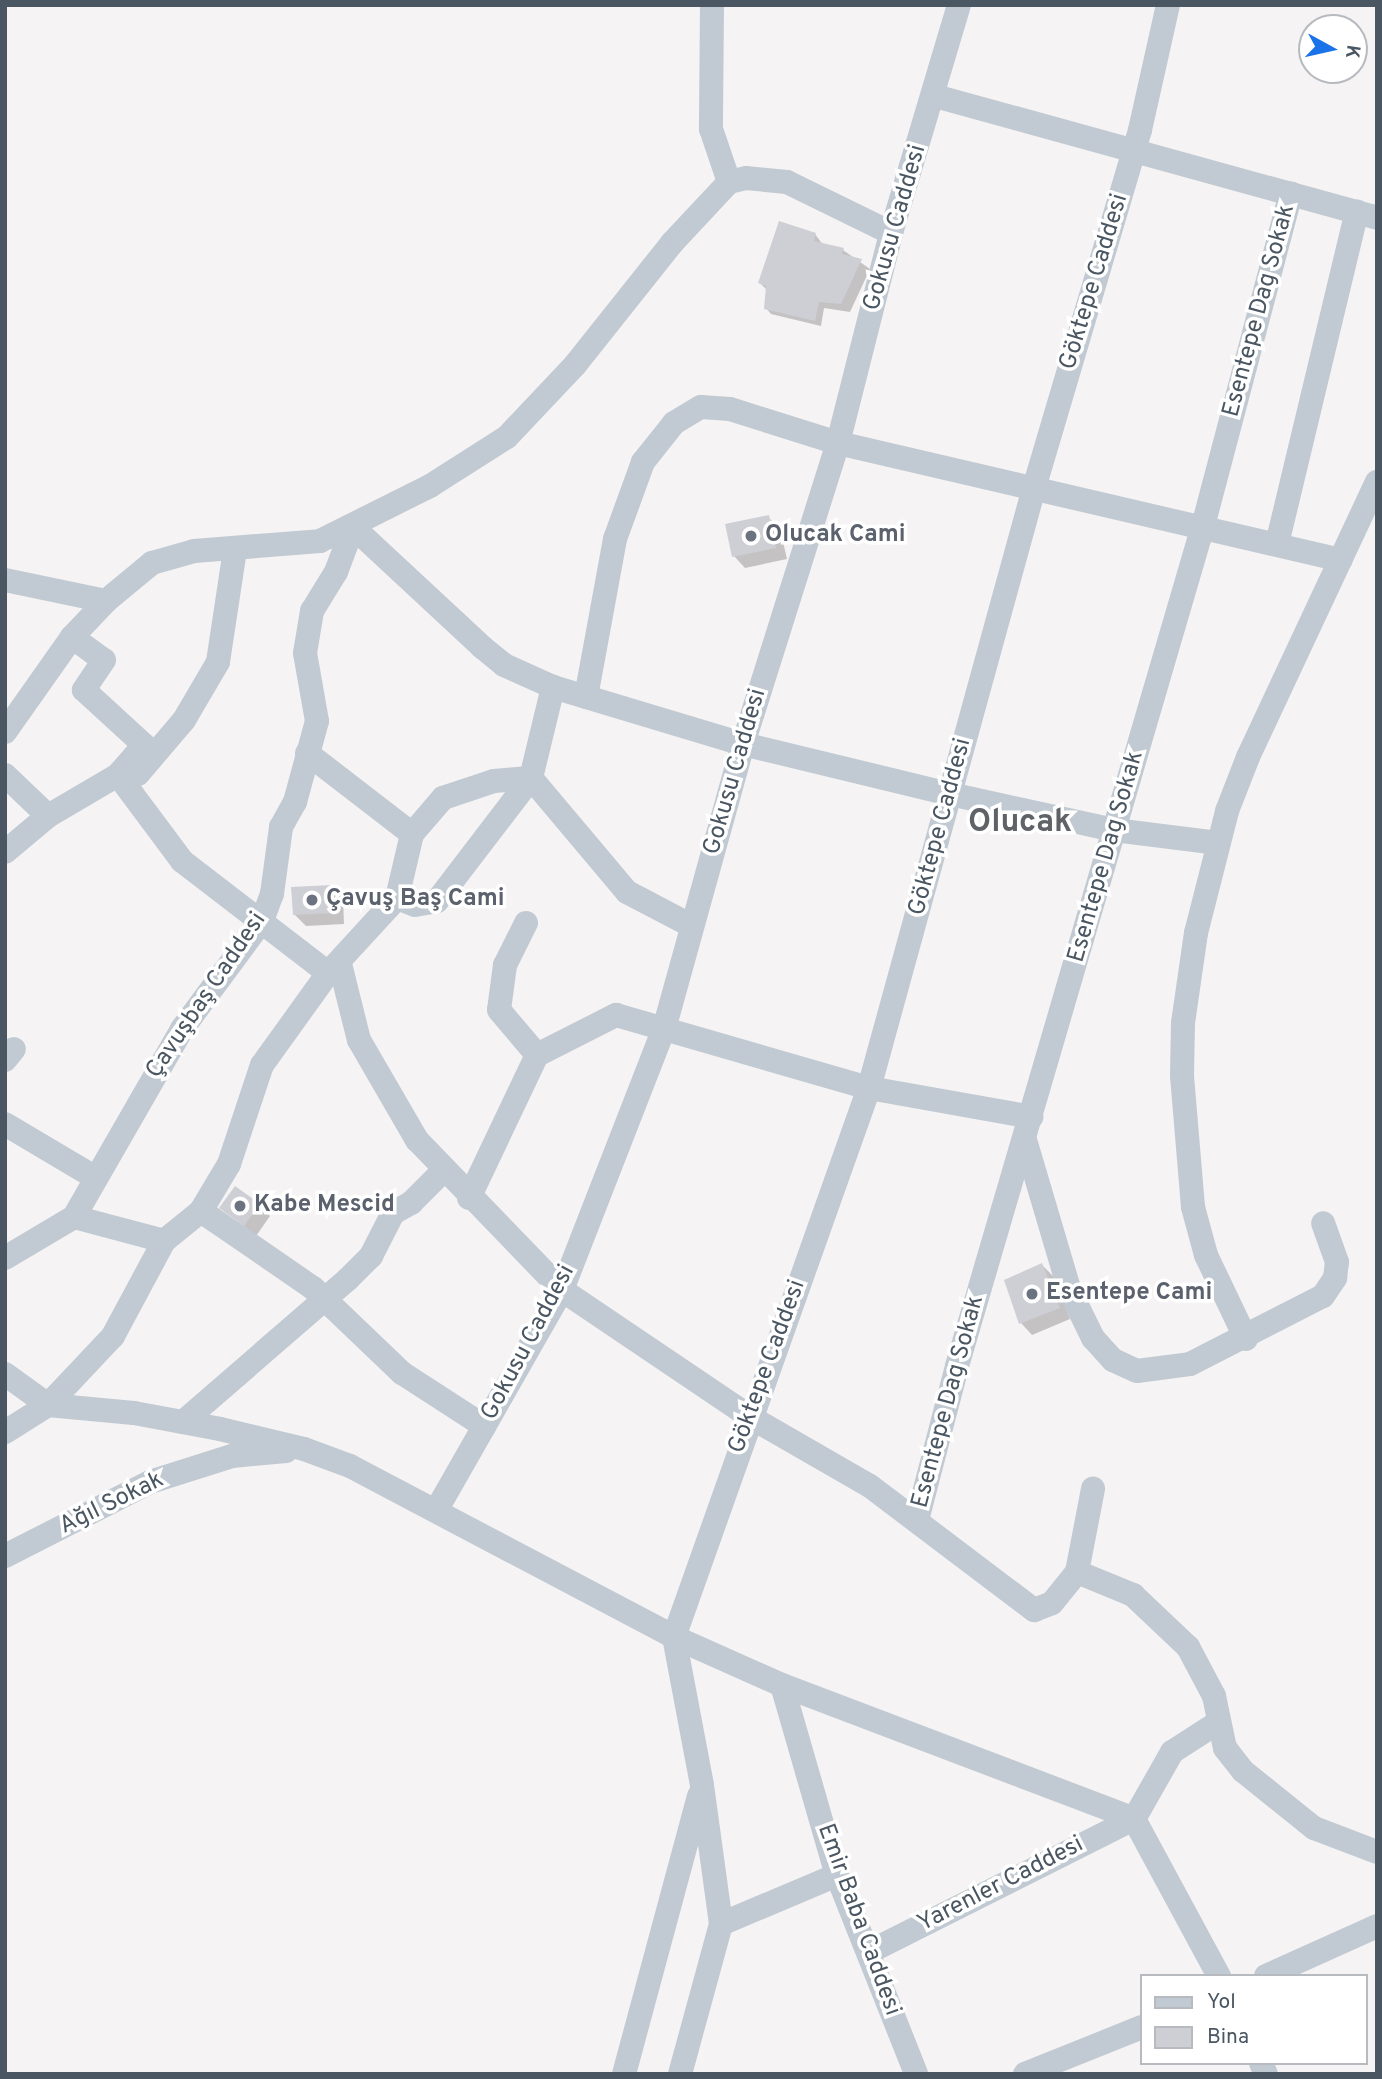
<!DOCTYPE html>
<html>
<head>
<meta charset="utf-8">
<style>
  body { margin:0 }
  #map { position:relative; width:1382px; height:2079px; overflow:hidden; background:#f5f3f3; font-family:Overpass,sans-serif }
  div>[style] { position:absolute }
  .shadow>* { inset:0; background:#0003 }
  .building>* { inset:0; background:#cdcfd5 }
  .minor>* { height:24px; margin:-12px; padding:0 12px; transform-origin:12px; border-radius:12px; background:#c1cad2 }
  .dots>* { width:19px; height:19px; translate:-50% -50%; box-sizing:border-box; border:4px solid #fff; border-radius:50% }
  span { translate:-50% -50%; white-space:nowrap; text-align:center; line-height:1.15; -webkit-text-stroke:7px #fff; paint-order:stroke }
  .street-label { font-size:24px; color:#4a5661 }
  .worship-label { font-size:24px; color:#5b616d; font-weight:700 }
  .left { translate:0 -50%; text-align:left }
  .district-label { font-size:32px; color:#5f6368; font-weight:700 }
  .frame { position:absolute; inset:0; border:7px solid #4a5661; pointer-events:none }
  .legend { position:absolute; left:1140px; top:1974px; width:228px; height:91px; box-sizing:border-box; background:#fff; border:2px solid #b7bbc0; margin:0; padding:9px 12px; list-style:none; font-size:21px; color:#4a5661 }
  .legend li { display:flex; align-items:center; gap:14px; height:35px }
  .legend b { width:35px; border:2px solid #b7bbc0 }
  .north { position:absolute; left:1298px; top:14px; width:70px; height:70px; box-sizing:border-box; background:#fff; border:2px solid #b7bbc0; border-radius:50%; rotate:98deg; font-size:19px; font-weight:700; line-height:28px; text-align:center; color:#4a5661 }
  .north::after { content:''; display:block; margin:auto; width:24px; height:32px; background:#1a73e8; clip-path:polygon(50% 0,100% 100%,50% 72%,0 100%) }
</style>
</head>
<body>
<div id="map">
  <div class="shadow">
    <i style="clip-path:polygon(815px 234px,823px 245px,843px 250px,870px 269px,850px 312px,824px 308px,821px 326px,771px 314px,766px 308px,767px 290px,760px 283px)"></i>
    <i style="clip-path:polygon(768px 517px,780px 529px,787px 559px,745px 568px,734px 556px)"></i>
    <i style="clip-path:polygon(331px 887px,343px 898px,344px 924px,306px 926px,294px 914px)"></i>
    <i style="clip-path:polygon(259px 1205px,270px 1216px,256px 1236px,222px 1208px)"></i>
    <i style="clip-path:polygon(1042px 1265px,1053px 1276px,1070px 1319px,1032px 1335px,1021px 1323px,1007px 1281px)"></i>
  </div>
  <div class="building">
    <i style="clip-path:polygon(779px 221px,816px 233px,814px 241px,844px 248px,842px 254px,862px 259px,841px 304px,819px 302px,815px 321px,764px 309px,766px 286px,758px 283px)"></i>
    <i style="clip-path:polygon(769px 515px,776px 548px,732px 557px,725px 524px)"></i>
    <i style="clip-path:polygon(332px 885px,333px 913px,293px 915px,291px 887px)"></i>
    <i style="clip-path:polygon(235px 1186px,260px 1204px,244px 1226px,219px 1208px)"></i>
    <i style="clip-path:polygon(1042px 1263px,1060px 1308px,1019px 1324px,1004px 1280px)"></i>
  </div>
  <div class="minor">
    <i style="left:712px;top:5px;width:124px;rotate:90.5deg"></i>
    <i style="left:711px;top:129px;width:56px;rotate:71.2deg"></i>
    <i style="left:935px;top:96px;width:459px;rotate:15.4deg"></i>
    <i style="left:1277px;top:544px;width:342px;rotate:-76.5deg"></i>
    <i style="left:5px;top:580px;width:103px;rotate:11.7deg"></i>
    <i style="left:72px;top:637px;width:39px;rotate:36deg"></i>
    <i style="left:104px;top:660px;width:36px;rotate:124deg"></i>
    <i style="left:84px;top:690px;width:81px;rotate:42.5deg"></i>
    <i style="left:144px;top:745px;width:40px;rotate:131deg"></i>
    <i style="left:118px;top:775px;width:107px;rotate:53.3deg"></i>
    <i style="left:182px;top:861px;width:184px;rotate:37.5deg"></i>
    <i style="left:586px;top:697px;width:161px;rotate:-79.6deg"></i>
    <i style="left:615px;top:539px;width:82px;rotate:-70deg"></i>
    <i style="left:643px;top:462px;width:50px;rotate:-51.5deg"></i>
    <i style="left:674px;top:423px;width:31px;rotate:-31deg"></i>
    <i style="left:701px;top:407px;width:29px;rotate:4deg"></i>
    <i style="left:730px;top:409px;width:113px;rotate:17.5deg"></i>
    <i style="left:838px;top:443px;width:516px;rotate:13.09deg"></i>
    <i style="left:5px;top:732px;width:116px;rotate:-54.8deg"></i>
    <i style="left:72px;top:637px;width:50px;rotate:-46.6deg"></i>
    <i style="left:106px;top:601px;width:60px;rotate:-39.6deg"></i>
    <i style="left:152px;top:563px;width:44px;rotate:-15.9deg"></i>
    <i style="left:194px;top:551px;width:126px;rotate:-4.5deg"></i>
    <i style="left:320px;top:541px;width:123px;rotate:-26.6deg"></i>
    <i style="left:430px;top:486px;width:91px;rotate:-32.5deg"></i>
    <i style="left:507px;top:437px;width:99px;rotate:-46.6deg"></i>
    <i style="left:575px;top:365px;width:156px;rotate:-51.5deg"></i>
    <i style="left:672px;top:243px;width:83px;rotate:-46.9deg"></i>
    <i style="left:729px;top:182px;width:17px;rotate:-13deg"></i>
    <i style="left:746px;top:178px;width:41px;rotate:5.6deg"></i>
    <i style="left:787px;top:182px;width:116px;rotate:26.1deg"></i>
    <i style="left:307px;top:753px;width:133px;rotate:37.6deg"></i>
    <i style="left:138px;top:774px;width:71px;rotate:-49.6deg"></i>
    <i style="left:184px;top:720px;width:67px;rotate:-59.6deg"></i>
    <i style="left:218px;top:662px;width:113px;rotate:-81.4deg"></i>
    <i style="left:5px;top:775px;width:59px;rotate:43.6deg"></i>
    <i style="left:5px;top:852px;width:56px;rotate:-39.9deg"></i>
    <i style="left:48px;top:816px;width:81px;rotate:-30.4deg"></i>
    <i style="left:397px;top:898px;width:66px;rotate:-76.8deg"></i>
    <i style="left:412px;top:834px;width:48px;rotate:-49.3deg"></i>
    <i style="left:443px;top:798px;width:54px;rotate:-18.4deg"></i>
    <i style="left:494px;top:781px;width:37px;rotate:-5deg"></i>
    <i style="left:531px;top:778px;width:149px;rotate:49.9deg"></i>
    <i style="left:627px;top:892px;width:73px;rotate:27.6deg"></i>
    <i style="left:526px;top:923px;width:47px;rotate:116.6deg"></i>
    <i style="left:505px;top:965px;width:45px;rotate:97.6deg"></i>
    <i style="left:499px;top:1010px;width:59px;rotate:49.8deg"></i>
    <i style="left:340px;top:964px;width:78px;rotate:76deg"></i>
    <i style="left:359px;top:1040px;width:116px;rotate:59.9deg"></i>
    <i style="left:417px;top:1140px;width:209px;rotate:46deg"></i>
    <i style="left:562px;top:1290px;width:227px;rotate:34deg"></i>
    <i style="left:750px;top:1417px;width:138px;rotate:29.9deg"></i>
    <i style="left:870px;top:1486px;width:206px;rotate:37.1deg"></i>
    <i style="left:1034px;top:1610px;width:19px;rotate:-21deg"></i>
    <i style="left:1052px;top:1603px;width:40px;rotate:-51deg"></i>
    <i style="left:1077px;top:1572px;width:61px;rotate:22.3deg"></i>
    <i style="left:1133px;top:1595px;width:76px;rotate:43.4deg"></i>
    <i style="left:1188px;top:1647px;width:55px;rotate:62deg"></i>
    <i style="left:1214px;top:1696px;width:53px;rotate:78.1deg"></i>
    <i style="left:1225px;top:1748px;width:29px;rotate:52deg"></i>
    <i style="left:1243px;top:1771px;width:91px;rotate:38.8deg"></i>
    <i style="left:1314px;top:1828px;width:67px;rotate:20.9deg"></i>
    <i style="left:5px;top:1060px;width:14px;rotate:-51deg"></i>
    <i style="left:5px;top:1124px;width:106px;rotate:30.7deg"></i>
    <i style="left:1025px;top:1140px;width:155px;rotate:73.5deg"></i>
    <i style="left:1069px;top:1289px;width:55px;rotate:63.9deg"></i>
    <i style="left:1093px;top:1338px;width:30px;rotate:48deg"></i>
    <i style="left:1113px;top:1360px;width:26px;rotate:25deg"></i>
    <i style="left:1137px;top:1371px;width:53px;rotate:-7.5deg"></i>
    <i style="left:1190px;top:1364px;width:149px;rotate:-27.1deg"></i>
    <i style="left:1323px;top:1296px;width:22px;rotate:-56deg"></i>
    <i style="left:1335px;top:1278px;width:16px;rotate:-83deg"></i>
    <i style="left:1337px;top:1262px;width:41px;rotate:-109.7deg"></i>
    <i style="left:469px;top:1198px;width:158px;rotate:-64.6deg"></i>
    <i style="left:537px;top:1055px;width:89px;rotate:-26.9deg"></i>
    <i style="left:616px;top:1015px;width:263px;rotate:16.1deg"></i>
    <i style="left:869px;top:1088px;width:165px;rotate:10.1deg"></i>
    <i style="left:201px;top:1211px;width:136px;rotate:34.5deg"></i>
    <i style="left:313px;top:1288px;width:123px;rotate:43.7deg"></i>
    <i style="left:402px;top:1373px;width:98px;rotate:32.9deg"></i>
    <i style="left:74px;top:1217px;width:93px;rotate:14.9deg"></i>
    <i style="left:5px;top:1258px;width:80px;rotate:-30.7deg"></i>
    <i style="left:74px;top:1217px;width:217px;rotate:-60.1deg"></i>
    <i style="left:182px;top:1029px;width:134px;rotate:-53.5deg"></i>
    <i style="left:262px;top:921px;width:29px;rotate:-70deg"></i>
    <i style="left:272px;top:894px;width:68px;rotate:-82.3deg"></i>
    <i style="left:281px;top:827px;width:29px;rotate:-61deg"></i>
    <i style="left:295px;top:802px;width:84px;rotate:-74.8deg"></i>
    <i style="left:317px;top:721px;width:69px;rotate:-100deg"></i>
    <i style="left:305px;top:653px;width:43px;rotate:-80.5deg"></i>
    <i style="left:312px;top:611px;width:46px;rotate:-58.4deg"></i>
    <i style="left:336px;top:572px;width:48px;rotate:-69.3deg"></i>
    <i style="left:353px;top:527px;width:176px;rotate:42.9deg"></i>
    <i style="left:482px;top:647px;width:28px;rotate:39deg"></i>
    <i style="left:504px;top:665px;width:54px;rotate:24.2deg"></i>
    <i style="left:553px;top:687px;width:198px;rotate:16.7deg"></i>
    <i style="left:743px;top:744px;width:213px;rotate:13.6deg"></i>
    <i style="left:950px;top:794px;width:168px;rotate:12.4deg"></i>
    <i style="left:1114px;top:830px;width:105px;rotate:7.1deg"></i>
    <i style="left:1246px;top:1339px;width:93px;rotate:-115.5deg"></i>
    <i style="left:1206px;top:1255px;width:50px;rotate:-105.2deg"></i>
    <i style="left:1193px;top:1207px;width:132px;rotate:-94.8deg"></i>
    <i style="left:1182px;top:1075px;width:52px;rotate:-88.9deg"></i>
    <i style="left:1183px;top:1023px;width:91px;rotate:-81.8deg"></i>
    <i style="left:1196px;top:933px;width:126px;rotate:-75.7deg"></i>
    <i style="left:1227px;top:811px;width:58px;rotate:-68.7deg"></i>
    <i style="left:1248px;top:757px;width:304px;rotate:-64.9deg"></i>
    <i style="left:5px;top:1374px;width:53px;rotate:35.8deg"></i>
    <i style="left:48px;top:1405px;width:86px;rotate:5.3deg"></i>
    <i style="left:134px;top:1413px;width:87px;rotate:10.5deg"></i>
    <i style="left:220px;top:1429px;width:86px;rotate:13.4deg"></i>
    <i style="left:304px;top:1449px;width:49px;rotate:20.3deg"></i>
    <i style="left:350px;top:1466px;width:366px;rotate:27.8deg"></i>
    <i style="left:674px;top:1637px;width:118px;rotate:24deg"></i>
    <i style="left:782px;top:1685px;width:377px;rotate:20.8deg"></i>
    <i style="left:1134px;top:1819px;width:179px;rotate:61.6deg"></i>
    <i style="left:183px;top:1422px;width:218px;rotate:-40.9deg"></i>
    <i style="left:348px;top:1279px;width:33px;rotate:-45deg"></i>
    <i style="left:371px;top:1256px;width:48px;rotate:-62.9deg"></i>
    <i style="left:393px;top:1213px;width:21px;rotate:-29deg"></i>
    <i style="left:411px;top:1203px;width:47px;rotate:-45deg"></i>
    <i style="left:5px;top:1432px;width:51px;rotate:-32.1deg"></i>
    <i style="left:48px;top:1405px;width:95px;rotate:-46.7deg"></i>
    <i style="left:113px;top:1336px;width:108px;rotate:-61.8deg"></i>
    <i style="left:164px;top:1241px;width:48px;rotate:-39deg"></i>
    <i style="left:201px;top:1211px;width:55px;rotate:-59.2deg"></i>
    <i style="left:229px;top:1164px;width:104px;rotate:-71.6deg"></i>
    <i style="left:262px;top:1065px;width:113px;rotate:-54.3deg"></i>
    <i style="left:328px;top:973px;width:102px;rotate:-47.4deg"></i>
    <i style="left:397px;top:898px;width:19px;rotate:21deg"></i>
    <i style="left:415px;top:905px;width:22px;rotate:-10deg"></i>
    <i style="left:437px;top:901px;width:155px;rotate:-52.6deg"></i>
    <i style="left:531px;top:778px;width:94px;rotate:-76.4deg"></i>
    <i style="left:437px;top:1509px;width:252px;rotate:-60.3deg"></i>
    <i style="left:562px;top:1290px;width:280px;rotate:-68.7deg"></i>
    <i style="left:664px;top:1029px;width:296px;rotate:-74.5deg"></i>
    <i style="left:743px;top:744px;width:316px;rotate:-72.5deg"></i>
    <i style="left:838px;top:443px;width:217px;rotate:-75.8deg"></i>
    <i style="left:891px;top:233px;width:238px;rotate:-73.4deg"></i>
    <i style="left:917px;top:1520px;width:159px;rotate:-75.4deg"></i>
    <i style="left:957px;top:1366px;width:875px;rotate:-73.68deg"></i>
    <i style="left:1203px;top:526px;width:344px;rotate:-75.2deg"></i>
    <i style="left:5px;top:1556px;width:163px;rotate:-27deg"></i>
    <i style="left:150px;top:1482px;width:86px;rotate:-17.6deg"></i>
    <i style="left:232px;top:1456px;width:54px;rotate:-5.3deg"></i>
    <i style="left:1077px;top:1572px;width:85px;rotate:-79.1deg"></i>
    <i style="left:782px;top:1685px;width:198px;rotate:73.9deg"></i>
    <i style="left:837px;top:1875px;width:214px;rotate:68.3deg"></i>
    <i style="left:721px;top:1924px;width:126px;rotate:-22.9deg"></i>
    <i style="left:869px;top:1952px;width:297px;rotate:-26.7deg"></i>
    <i style="left:1134px;top:1819px;width:77px;rotate:-60.4deg"></i>
    <i style="left:1172px;top:1752px;width:54px;rotate:-32.8deg"></i>
    <i style="left:1266px;top:1976px;width:122px;rotate:-24.2deg"></i>
    <i style="left:1261px;top:2063px;width:12px;rotate:66deg"></i>
    <i style="left:624px;top:2074px;width:288px;rotate:-74.9deg"></i>
    <i style="left:680px;top:2074px;width:156px;rotate:-74.7deg"></i>
    <i style="left:721px;top:1924px;width:140px;rotate:-97.8deg"></i>
    <i style="left:702px;top:1785px;width:151px;rotate:-100.7deg"></i>
    <i style="left:674px;top:1637px;width:583px;rotate:-70.45deg"></i>
    <i style="left:869px;top:1088px;width:622px;rotate:-74.62deg"></i>
    <i style="left:1034px;top:488px;width:373px;rotate:-73.5deg"></i>
    <i style="left:1140px;top:130px;width:128px;rotate:-77.4deg"></i>
    <i style="left:1025px;top:2074px;width:126px;rotate:-21.9deg"></i>
  </div>
  <div class="dots">
    <i style="left:751px;top:536px;background:#6b7280"></i>
    <i style="left:312px;top:900px;background:#6b7280"></i>
    <i style="left:240px;top:1206px;background:#6b7280"></i>
    <i style="left:1032px;top:1294px;background:#6b7280"></i>
  </div>
  <div class="street-label">
    <span style="left:896px;top:228px;rotate:-74deg">Gokusu Caddesi</span>
    <span style="left:1095px;top:282px;rotate:-73deg">Göktepe Caddesi</span>
    <span style="left:1260px;top:311px;rotate:-75deg">Esentepe Dag Sokak</span>
    <span style="left:736px;top:772px;rotate:-74deg">Gokusu Caddesi</span>
    <span style="left:941px;top:827px;rotate:-75deg">Göktepe Caddesi</span>
    <span style="left:1107px;top:857px;rotate:-74deg">Esentepe Dag Sokak</span>
    <span style="left:207px;top:996px;rotate:-56deg">Çavuşbaş Caddesi</span>
    <span style="left:529px;top:1343px;rotate:-62deg">Gokusu Caddesi</span>
    <span style="left:768px;top:1367px;rotate:-70deg">Göktepe Caddesi</span>
    <span style="left:949px;top:1402px;rotate:-75deg">Esentepe Dag Sokak</span>
    <span style="left:112px;top:1504px;rotate:-26deg">Ağıl Sokak</span>
    <span style="left:1001px;top:1885px;rotate:-27deg">Yarenler Caddesi</span>
    <span style="left:858px;top:1920px;rotate:70deg">Emir Baba Caddesi</span>
  </div>
  <div class="worship-label">
    <span class="left" style="left:765px;top:536px">Olucak Cami</span>
    <span class="left" style="left:326px;top:900px">Çavuş Baş Cami</span>
    <span class="left" style="left:254px;top:1206px">Kabe Mescid</span>
    <span class="left" style="left:1046px;top:1294px">Esentepe Cami</span>
  </div>
  <div class="district-label">
    <span style="left:1020px;top:823px">Olucak</span>
  </div>
  <div class="frame"></div>
  <ul class="legend">
  <li><b style="height:9px;background:#c1cad2"></b>Yol</li>
  <li><b style="height:19px;background:#cdcfd5"></b>Bina</li>
  </ul>
  <div class="north">K</div>
</div>
</body>
</html>
